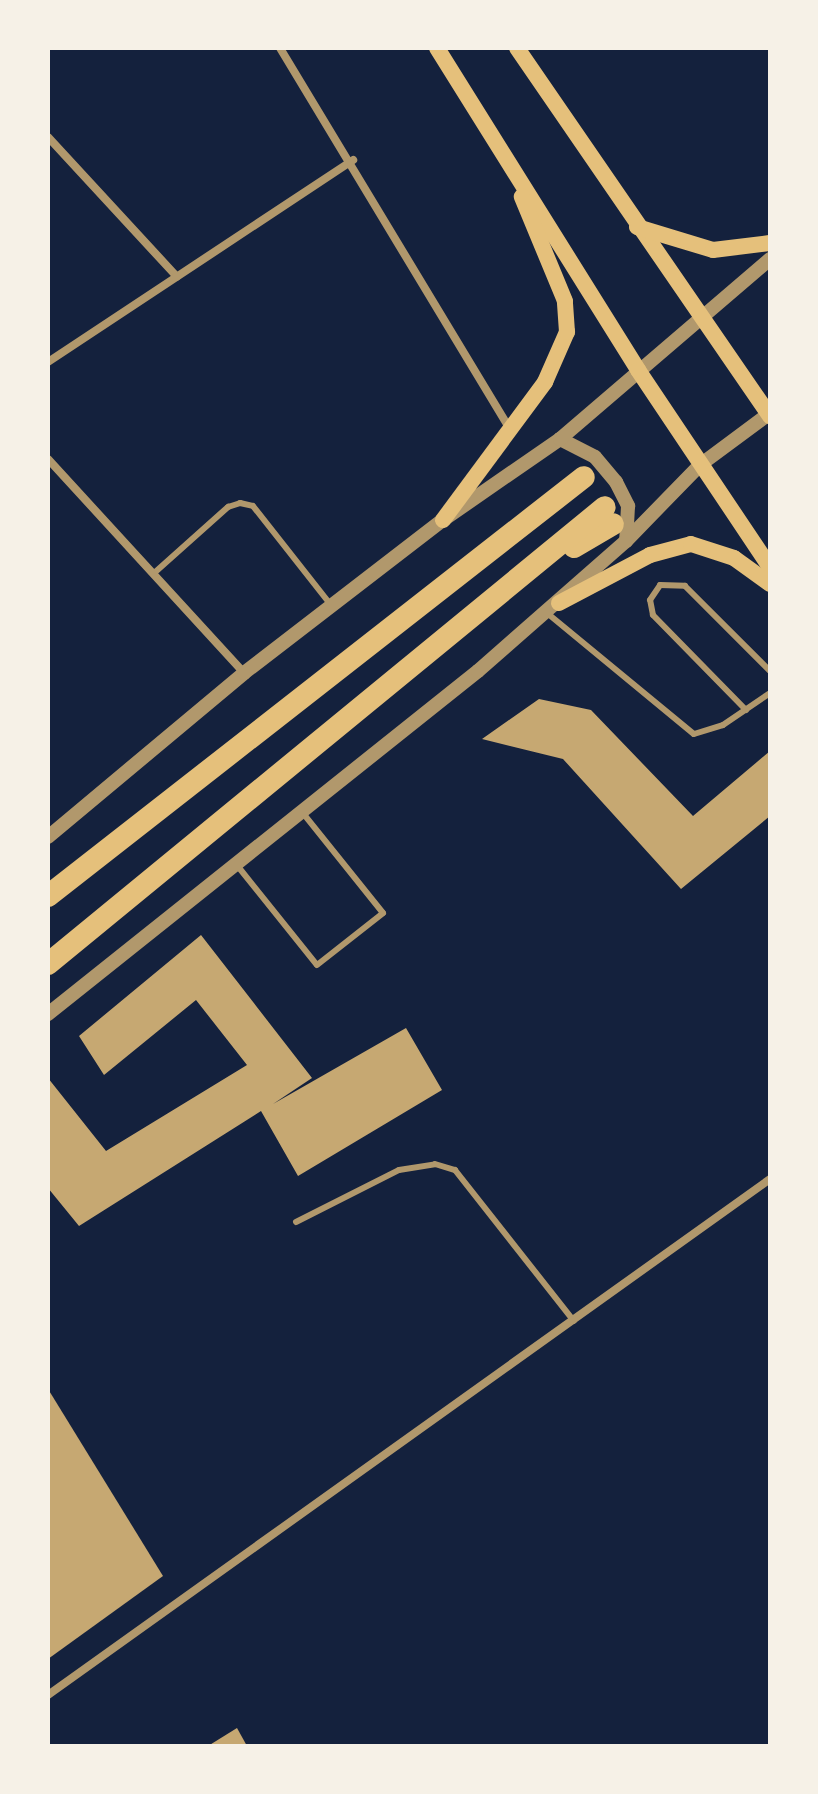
<!DOCTYPE html>
<html>
<head>
<meta charset="utf-8">
<style>
  body { margin:0 }
  #map { position:relative; width:818px; height:1794px; overflow:hidden; background:#14213d; font-family:"Source Serif 4",serif }
  div>[style] { position:absolute }
  .building>* { inset:0; background:#c6a872 }
  .service>* { height:6px; margin:-3px; padding:0 3px; transform-origin:3px; border-radius:3px; background:#b1986c }
  .minor>* { height:8px; margin:-4px; padding:0 4px; transform-origin:4px; border-radius:4px; background:#b1986c }
  .tertiary>* { height:14px; margin:-7px; padding:0 7px; transform-origin:7px; border-radius:7px; background:#b1986c }
  .secondary>* { height:16px; margin:-8px; padding:0 8px; transform-origin:8px; border-radius:8px; background:#e5c07b }
  .trunk>* { height:22px; margin:-11px; padding:0 11px; transform-origin:11px; border-radius:11px; background:#e5c07b }
  span { translate:-50% -50%; white-space:nowrap; text-align:center; line-height:1.15; -webkit-text-stroke:6px #f6f1e7; paint-order:stroke }
  .frame { position:absolute; inset:0; border:50px solid #f6f1e7; pointer-events:none }
</style>
</head>
<body>
<div id="map">
  <div class="building">
    <i style="clip-path:polygon(539px 699px,591px 710px,693px 816px,770px 751px,770px 816px,681px 889px,563px 759px,482px 739px)"></i>
    <i style="clip-path:polygon(201px 935px,312px 1078px,273px 1104px,406px 1028px,442px 1090px,298px 1176px,261px 1111px,79px 1226px,48px 1188px,48px 1078px,106px 1151px,247px 1065px,196px 1000px,104px 1075px,79px 1036px)"></i>
    <i style="clip-path:polygon(48px 1389px,163px 1576px,48px 1659px)"></i>
    <i style="clip-path:polygon(237px 1728px,247px 1746px,208px 1746px)"></i>
  </div>
  <div class="service">
    <i style="left:153px;top:574px;width:101px;rotate:-41.8deg"></i>
    <i style="left:228px;top:507px;width:13px;rotate:-18deg"></i>
    <i style="left:240px;top:503px;width:13px;rotate:13deg"></i>
    <i style="left:253px;top:506px;width:126px;rotate:51.8deg"></i>
    <i style="left:547px;top:613px;width:190px;rotate:39.5deg"></i>
    <i style="left:694px;top:734px;width:30px;rotate:-17deg"></i>
    <i style="left:723px;top:725px;width:57px;rotate:-34.2deg"></i>
    <i style="left:746px;top:710px;width:133px;rotate:-134.4deg"></i>
    <i style="left:653px;top:615px;width:15px;rotate:-101deg"></i>
    <i style="left:650px;top:600px;width:18px;rotate:-56deg"></i>
    <i style="left:660px;top:585px;width:25px;rotate:2deg"></i>
    <i style="left:685px;top:586px;width:120px;rotate:45deg"></i>
    <i style="left:236px;top:864px;width:129px;rotate:51.3deg"></i>
    <i style="left:317px;top:965px;width:84px;rotate:-38.2deg"></i>
    <i style="left:383px;top:913px;width:129px;rotate:-128.7deg"></i>
    <i style="left:296px;top:1222px;width:115px;rotate:-26.8deg"></i>
    <i style="left:399px;top:1170px;width:36px;rotate:-9deg"></i>
    <i style="left:435px;top:1164px;width:21px;rotate:17deg"></i>
    <i style="left:455px;top:1170px;width:192px;rotate:51.8deg"></i>
  </div>
  <div class="minor">
    <i style="left:280px;top:48px;width:447px;rotate:58.9deg"></i>
    <i style="left:48px;top:137px;width:190px;rotate:47.3deg"></i>
    <i style="left:48px;top:362px;width:366px;rotate:-33.5deg"></i>
    <i style="left:48px;top:459px;width:290px;rotate:47.5deg"></i>
    <i style="left:48px;top:1695px;width:887px;rotate:-35.55deg"></i>
  </div>
  <div class="tertiary">
    <i style="left:560px;top:439px;width:39px;rotate:27deg"></i>
    <i style="left:595px;top:457px;width:33px;rotate:50deg"></i>
    <i style="left:616px;top:482px;width:27px;rotate:63deg"></i>
    <i style="left:628px;top:506px;width:35px;rotate:93deg"></i>
    <i style="left:48px;top:837px;width:256px;rotate:-39.9deg"></i>
    <i style="left:244px;top:673px;width:251px;rotate:-37.6deg"></i>
    <i style="left:443px;top:520px;width:142px;rotate:-34.7deg"></i>
    <i style="left:560px;top:439px;width:277px;rotate:-40.6deg"></i>
    <i style="left:48px;top:1014px;width:550px;rotate:-38.58deg"></i>
    <i style="left:478px;top:671px;width:197px;rotate:-41.3deg"></i>
    <i style="left:626px;top:541px;width:106px;rotate:-45.8deg"></i>
    <i style="left:700px;top:465px;width:87px;rotate:-36.6deg"></i>
  </div>
  <div class="secondary">
    <i style="left:437px;top:48px;width:380px;rotate:58deg"></i>
    <i style="left:638px;top:370px;width:237px;rotate:56.2deg"></i>
    <i style="left:517px;top:48px;width:447px;rotate:55.5deg"></i>
    <i style="left:637px;top:227px;width:79px;rotate:16.8deg"></i>
    <i style="left:713px;top:250px;width:57px;rotate:-7deg"></i>
    <i style="left:443px;top:520px;width:172px;rotate:-53.5deg"></i>
    <i style="left:545px;top:382px;width:55px;rotate:-66.3deg"></i>
    <i style="left:567px;top:332px;width:31px;rotate:-94deg"></i>
    <i style="left:565px;top:301px;width:113px;rotate:-112.5deg"></i>
    <i style="left:559px;top:603px;width:103px;rotate:-27.8deg"></i>
    <i style="left:650px;top:555px;width:42px;rotate:-15deg"></i>
    <i style="left:691px;top:544px;width:45px;rotate:18deg"></i>
    <i style="left:734px;top:558px;width:44px;rotate:35.8deg"></i>
  </div>
  <div class="trunk">
    <i style="left:574px;top:547px;width:45px;rotate:-30.5deg"></i>
    <i style="left:48px;top:896px;width:680px;rotate:-38.02deg"></i>
    <i style="left:48px;top:964px;width:720px;rotate:-39.37deg"></i>
  </div>
  <div class="frame"></div>
</div>
</body>
</html>
